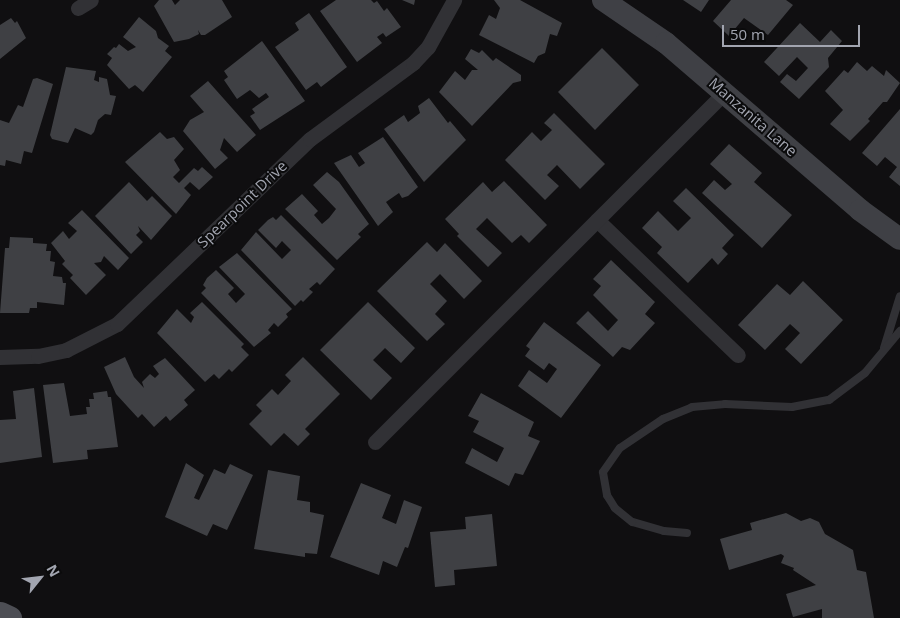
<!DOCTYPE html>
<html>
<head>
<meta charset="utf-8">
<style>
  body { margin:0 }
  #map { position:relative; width:900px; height:618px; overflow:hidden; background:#100f11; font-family:"Open Sans",sans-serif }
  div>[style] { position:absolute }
  .building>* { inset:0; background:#3f4044 }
  .lane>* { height:8px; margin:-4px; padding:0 4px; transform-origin:4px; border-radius:4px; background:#313135 }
  .street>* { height:15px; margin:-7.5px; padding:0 7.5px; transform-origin:7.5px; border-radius:7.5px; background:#313135 }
  .secondary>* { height:22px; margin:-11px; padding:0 11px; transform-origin:11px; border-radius:11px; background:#3f4045 }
  .primary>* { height:25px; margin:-12.5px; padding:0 12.5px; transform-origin:12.5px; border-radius:12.5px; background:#4d4e54 }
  span { translate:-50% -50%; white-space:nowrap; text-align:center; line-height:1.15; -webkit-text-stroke:4px #0b0b0c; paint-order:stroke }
  .street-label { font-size:15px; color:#a2a5b0 }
  .north { position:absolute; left:15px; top:553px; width:50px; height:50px; -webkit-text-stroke:4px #0b0b0c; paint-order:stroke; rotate:61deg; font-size:14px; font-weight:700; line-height:20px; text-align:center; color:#a2a5b0 }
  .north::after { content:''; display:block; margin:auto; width:18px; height:22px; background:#a2a5b0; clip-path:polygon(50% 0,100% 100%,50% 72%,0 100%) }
  .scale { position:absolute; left:722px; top:25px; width:138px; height:22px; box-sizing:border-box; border:2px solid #a2a5b0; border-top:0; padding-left:6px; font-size:15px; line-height:18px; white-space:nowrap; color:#a2a5b0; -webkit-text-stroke:4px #0b0b0c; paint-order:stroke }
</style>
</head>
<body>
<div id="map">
  <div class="building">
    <i style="clip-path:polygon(159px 0,172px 0,175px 5px,180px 0,222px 0,232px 17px,205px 35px,201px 35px,198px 30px,199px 34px,189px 39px,174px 42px,154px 6px)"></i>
    <i style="clip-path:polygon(336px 0,371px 0,374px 3px,377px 1px,384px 11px,387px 8px,401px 27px,386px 37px,383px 33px,377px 37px,382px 43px,357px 62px,320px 11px)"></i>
    <i style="clip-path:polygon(402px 0,415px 0,414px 5px)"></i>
    <i style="clip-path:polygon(494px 0,520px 0,562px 23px,557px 36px,550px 34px,545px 53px,538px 56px,534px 63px,479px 35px,489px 15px,496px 19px,500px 8px)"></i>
    <i style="clip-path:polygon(683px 0,709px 0,701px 12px)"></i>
    <i style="clip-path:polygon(731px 0,786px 0,793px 5px,768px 35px,744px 18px,729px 36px,713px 21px)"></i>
    <i style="clip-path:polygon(309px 13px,347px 67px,321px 87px,317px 82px,306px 90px,275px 47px,299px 30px,295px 23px)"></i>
    <i style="clip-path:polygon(139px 17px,156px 31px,158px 38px,169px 46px,165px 51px,172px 57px,143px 92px,135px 85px,129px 89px,107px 65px,112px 58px,107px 54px,114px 47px,116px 48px,119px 44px,128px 51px,136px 47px,123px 37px)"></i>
    <i style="clip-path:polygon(11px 18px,15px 23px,17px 21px,26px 38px,0 59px,0 25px)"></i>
    <i style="clip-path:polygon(800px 23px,820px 42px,831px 30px,842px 41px,828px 58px,829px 67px,799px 99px,780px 82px,787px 74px,796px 81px,808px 68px,797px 57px,779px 76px,764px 62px)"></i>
    <i style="clip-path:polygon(262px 41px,305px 101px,260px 130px,250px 116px,255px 113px,252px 109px,269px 97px,266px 93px,259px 98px,250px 90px,237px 99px,224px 80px,228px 77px,224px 71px)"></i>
    <i style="clip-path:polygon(602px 48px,639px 85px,595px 130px,558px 92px)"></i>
    <i style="clip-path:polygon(471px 49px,479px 53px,482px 50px,493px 61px,496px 58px,521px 75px,521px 81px,513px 83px,472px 126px,439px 92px,455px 71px,465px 80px,472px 70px,478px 70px,465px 59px)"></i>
    <i style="clip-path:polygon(857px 62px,867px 71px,872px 66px,884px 76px,886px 70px,900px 83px,887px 102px,883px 102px,868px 119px,870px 121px,850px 141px,830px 124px,843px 110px,825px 91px,844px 70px,848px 73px)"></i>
    <i style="clip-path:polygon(66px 67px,96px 71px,94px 80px,99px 82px,99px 77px,107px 79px,110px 95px,116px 96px,111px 115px,105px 114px,98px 120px,94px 132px,91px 135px,75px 128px,68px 143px,52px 139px,50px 135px)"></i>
    <i style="clip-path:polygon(37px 78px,53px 84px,32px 153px,24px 151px,21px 164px,6px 160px,5px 166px,0 165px,0 120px,9px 123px,18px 105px,23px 107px,33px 79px)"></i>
    <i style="clip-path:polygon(208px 81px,256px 135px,237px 152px,224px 138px,220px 150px,228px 158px,215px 169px,183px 131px,190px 120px,204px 112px,190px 96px)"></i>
    <i style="clip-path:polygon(429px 98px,448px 123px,450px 121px,466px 140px,424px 182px,384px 129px,404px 115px,408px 122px,420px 113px,418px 106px)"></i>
    <i style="clip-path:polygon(900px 109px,900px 186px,889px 177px,897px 167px,885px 157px,877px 166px,862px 153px)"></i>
    <i style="clip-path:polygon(554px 113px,605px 164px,580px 189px,557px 165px,547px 175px,559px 186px,545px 200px,505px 160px,532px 132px,541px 141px,552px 130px,544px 123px)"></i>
    <i style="clip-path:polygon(160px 132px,167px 139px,174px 137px,184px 149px,174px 160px,180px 170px,173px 177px,179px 183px,194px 168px,198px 171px,202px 167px,213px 177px,199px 190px,190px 182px,184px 188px,191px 195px,176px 214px,125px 162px)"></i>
    <i style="clip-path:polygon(383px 137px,418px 187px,408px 196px,402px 198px,399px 193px,386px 202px,393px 212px,378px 226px,334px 163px,351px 155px,359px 167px,365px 163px,358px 153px)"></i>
    <i style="clip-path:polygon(729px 144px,762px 173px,754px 182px,792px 215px,762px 248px,702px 193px,714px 180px,725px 190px,732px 184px,710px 164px)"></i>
    <i style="clip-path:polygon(327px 172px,339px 182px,369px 224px,358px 234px,361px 237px,337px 260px,285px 209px,302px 194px,318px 211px,314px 215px,322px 224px,329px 218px,336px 209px,313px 185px)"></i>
    <i style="clip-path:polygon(504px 181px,547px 225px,529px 243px,521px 235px,512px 243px,487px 218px,476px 229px,502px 253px,488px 267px,457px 236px,459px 234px,445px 219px,483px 182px,492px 192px)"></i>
    <i style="clip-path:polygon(129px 182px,147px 201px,152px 196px,172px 216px,151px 240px,138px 226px,140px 231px,136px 235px,143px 242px,131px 254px,95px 216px)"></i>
    <i style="clip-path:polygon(686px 188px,734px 235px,722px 248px,728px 254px,718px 265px,712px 258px,688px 283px,657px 253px,662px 247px,642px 228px,658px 211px,678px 231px,691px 218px,673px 201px)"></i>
    <i style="clip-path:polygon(82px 210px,129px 258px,118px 270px,104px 256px,101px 262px,94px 263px,106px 275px,86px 295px,70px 278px,73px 275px,62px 264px,65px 261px,51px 243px,63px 231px,69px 239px,77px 231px,68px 223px)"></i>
    <i style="clip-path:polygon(281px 215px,335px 269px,320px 285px,317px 282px,309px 289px,313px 292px,303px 302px,301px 300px,295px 306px,241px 250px,256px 232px,282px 259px,291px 250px,282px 241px,276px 248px,258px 230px,268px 220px,273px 217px,276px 220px)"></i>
    <i style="clip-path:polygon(10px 237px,33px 238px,33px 243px,47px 244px,46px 251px,51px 251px,50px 261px,55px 262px,53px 276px,62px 277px,63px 283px,66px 283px,64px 305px,37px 302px,37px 308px,30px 308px,29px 313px,0 313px,5px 248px,9px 248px)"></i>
    <i style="clip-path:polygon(427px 242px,437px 252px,445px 243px,482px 281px,464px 299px,440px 274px,430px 284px,447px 301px,435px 314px,445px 324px,427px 341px,377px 291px)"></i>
    <i style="clip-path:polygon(237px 253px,292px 309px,286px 314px,288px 317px,278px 327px,274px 323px,268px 330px,271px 333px,254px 347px,201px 293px,206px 288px,203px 285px,207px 278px,216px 270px,234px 288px,228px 294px,236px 303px,245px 294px,219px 267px)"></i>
    <i style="clip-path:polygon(611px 260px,655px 302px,645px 314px,655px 323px,630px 350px,622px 347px,613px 357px,576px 323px,588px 311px,608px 331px,618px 320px,593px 295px,601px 286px,593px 279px)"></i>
    <i style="clip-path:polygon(803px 281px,843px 320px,801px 364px,785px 349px,800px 333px,790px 324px,765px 350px,738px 325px,777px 284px,790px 295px)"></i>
    <i style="clip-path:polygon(202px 302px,244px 344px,241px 347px,249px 355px,232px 372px,229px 369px,219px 379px,214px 374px,205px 382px,157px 333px,177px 309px,191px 323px,194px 317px,190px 313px)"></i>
    <i style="clip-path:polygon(368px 302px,415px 348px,401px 363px,385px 348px,373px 360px,392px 378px,371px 400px,320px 350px)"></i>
    <i style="clip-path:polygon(544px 322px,601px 365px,561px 418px,518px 386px,529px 370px,547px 383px,557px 369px,549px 363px,544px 370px,525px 356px,530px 349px,526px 346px)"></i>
    <i style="clip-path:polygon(125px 357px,134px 377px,144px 388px,142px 382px,150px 374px,155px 378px,159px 374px,153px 366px,165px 358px,195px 390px,184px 400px,188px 405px,170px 421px,166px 416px,154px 427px,142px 414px,138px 418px,116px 394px,104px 367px)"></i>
    <i style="clip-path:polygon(303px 357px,340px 394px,305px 429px,310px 434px,298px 446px,284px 433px,271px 446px,249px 424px,262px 411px,256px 405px,272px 389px,278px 395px,291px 381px,285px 375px)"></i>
    <i style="clip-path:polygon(64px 383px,70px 416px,87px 414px,86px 407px,90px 407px,89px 399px,94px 399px,93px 393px,107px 391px,108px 397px,111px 397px,118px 447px,87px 450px,88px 459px,53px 463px,43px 385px)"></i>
    <i style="clip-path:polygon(34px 388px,42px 457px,0 463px,0 420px,16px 419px,13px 391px)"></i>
    <i style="clip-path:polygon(481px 393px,534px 422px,528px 436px,540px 441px,523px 475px,515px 473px,509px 486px,465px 463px,472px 448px,497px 462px,504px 448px,473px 432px,479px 421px,468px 416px)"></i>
    <i style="clip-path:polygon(186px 463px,204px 475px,194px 498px,199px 500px,214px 469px,225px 474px,230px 464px,253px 475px,227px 530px,213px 524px,207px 536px,165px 517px)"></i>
    <i style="clip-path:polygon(268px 470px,300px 476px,297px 500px,310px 502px,310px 512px,324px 515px,317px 554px,305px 553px,305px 557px,254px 549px)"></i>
    <i style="clip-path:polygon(361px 483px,391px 495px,382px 518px,396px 524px,404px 500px,422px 507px,408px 548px,405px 547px,397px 567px,383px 561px,379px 575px,330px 557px)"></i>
    <i style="clip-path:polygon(786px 513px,801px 521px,810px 518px,819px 522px,825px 534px,853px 550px,857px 570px,866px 572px,874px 618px,822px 618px,822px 609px,793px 617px,786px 594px,816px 585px,793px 570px,794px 568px,781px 563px,784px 556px,781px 554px,729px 570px,720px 539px,752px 530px,750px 523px)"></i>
    <i style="clip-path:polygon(492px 514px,497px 566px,454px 570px,455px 585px,435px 587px,430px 532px,466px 529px,465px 517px)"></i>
  </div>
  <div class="lane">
    <i style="left:884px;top:348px;width:54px;rotate:-72.9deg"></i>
    <i style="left:687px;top:533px;width:23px;rotate:-175deg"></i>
    <i style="left:664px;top:531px;width:33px;rotate:-164deg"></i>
    <i style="left:632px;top:522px;width:22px;rotate:-141deg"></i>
    <i style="left:615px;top:508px;width:15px;rotate:-122deg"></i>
    <i style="left:607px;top:495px;width:23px;rotate:-100deg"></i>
    <i style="left:603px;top:472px;width:29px;rotate:-55deg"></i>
    <i style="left:620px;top:448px;width:52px;rotate:-34deg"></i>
    <i style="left:663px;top:419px;width:31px;rotate:-22deg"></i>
    <i style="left:692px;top:407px;width:33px;rotate:-5deg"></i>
    <i style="left:725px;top:404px;width:67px;rotate:2.6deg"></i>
    <i style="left:792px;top:407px;width:38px;rotate:-11deg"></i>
    <i style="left:829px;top:400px;width:45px;rotate:-36.9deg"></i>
    <i style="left:865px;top:373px;width:55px;rotate:-50.2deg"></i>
  </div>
  <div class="street">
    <i style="left:78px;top:8px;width:15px;rotate:-32deg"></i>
    <i style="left:597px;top:220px;width:195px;rotate:43.8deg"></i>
    <i style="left:0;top:357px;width:38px;rotate:-2deg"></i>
    <i style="left:38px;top:356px;width:29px;rotate:-12deg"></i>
    <i style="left:66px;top:350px;width:57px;rotate:-27deg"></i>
    <i style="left:117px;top:324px;width:267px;rotate:-43.8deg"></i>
    <i style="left:310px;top:139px;width:128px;rotate:-36.4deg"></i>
    <i style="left:413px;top:63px;width:22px;rotate:-47deg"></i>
    <i style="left:428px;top:47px;width:54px;rotate:-61deg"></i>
    <i style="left:375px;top:442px;width:495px;rotate:-45deg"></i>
  </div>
  <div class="secondary">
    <i style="left:603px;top:0;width:76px;rotate:34.3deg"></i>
    <i style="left:666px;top:43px;width:256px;rotate:40.7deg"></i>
    <i style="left:860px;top:210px;width:49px;rotate:35.9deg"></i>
  </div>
  <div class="primary">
    <i style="left:0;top:614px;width:10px;rotate:24deg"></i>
  </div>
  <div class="street-label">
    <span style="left:753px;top:117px;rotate:41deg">Manzanita Lane</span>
    <span style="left:242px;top:204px;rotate:-44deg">Spearpoint Drive</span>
  </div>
  <div class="north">N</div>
  <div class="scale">50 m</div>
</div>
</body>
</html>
